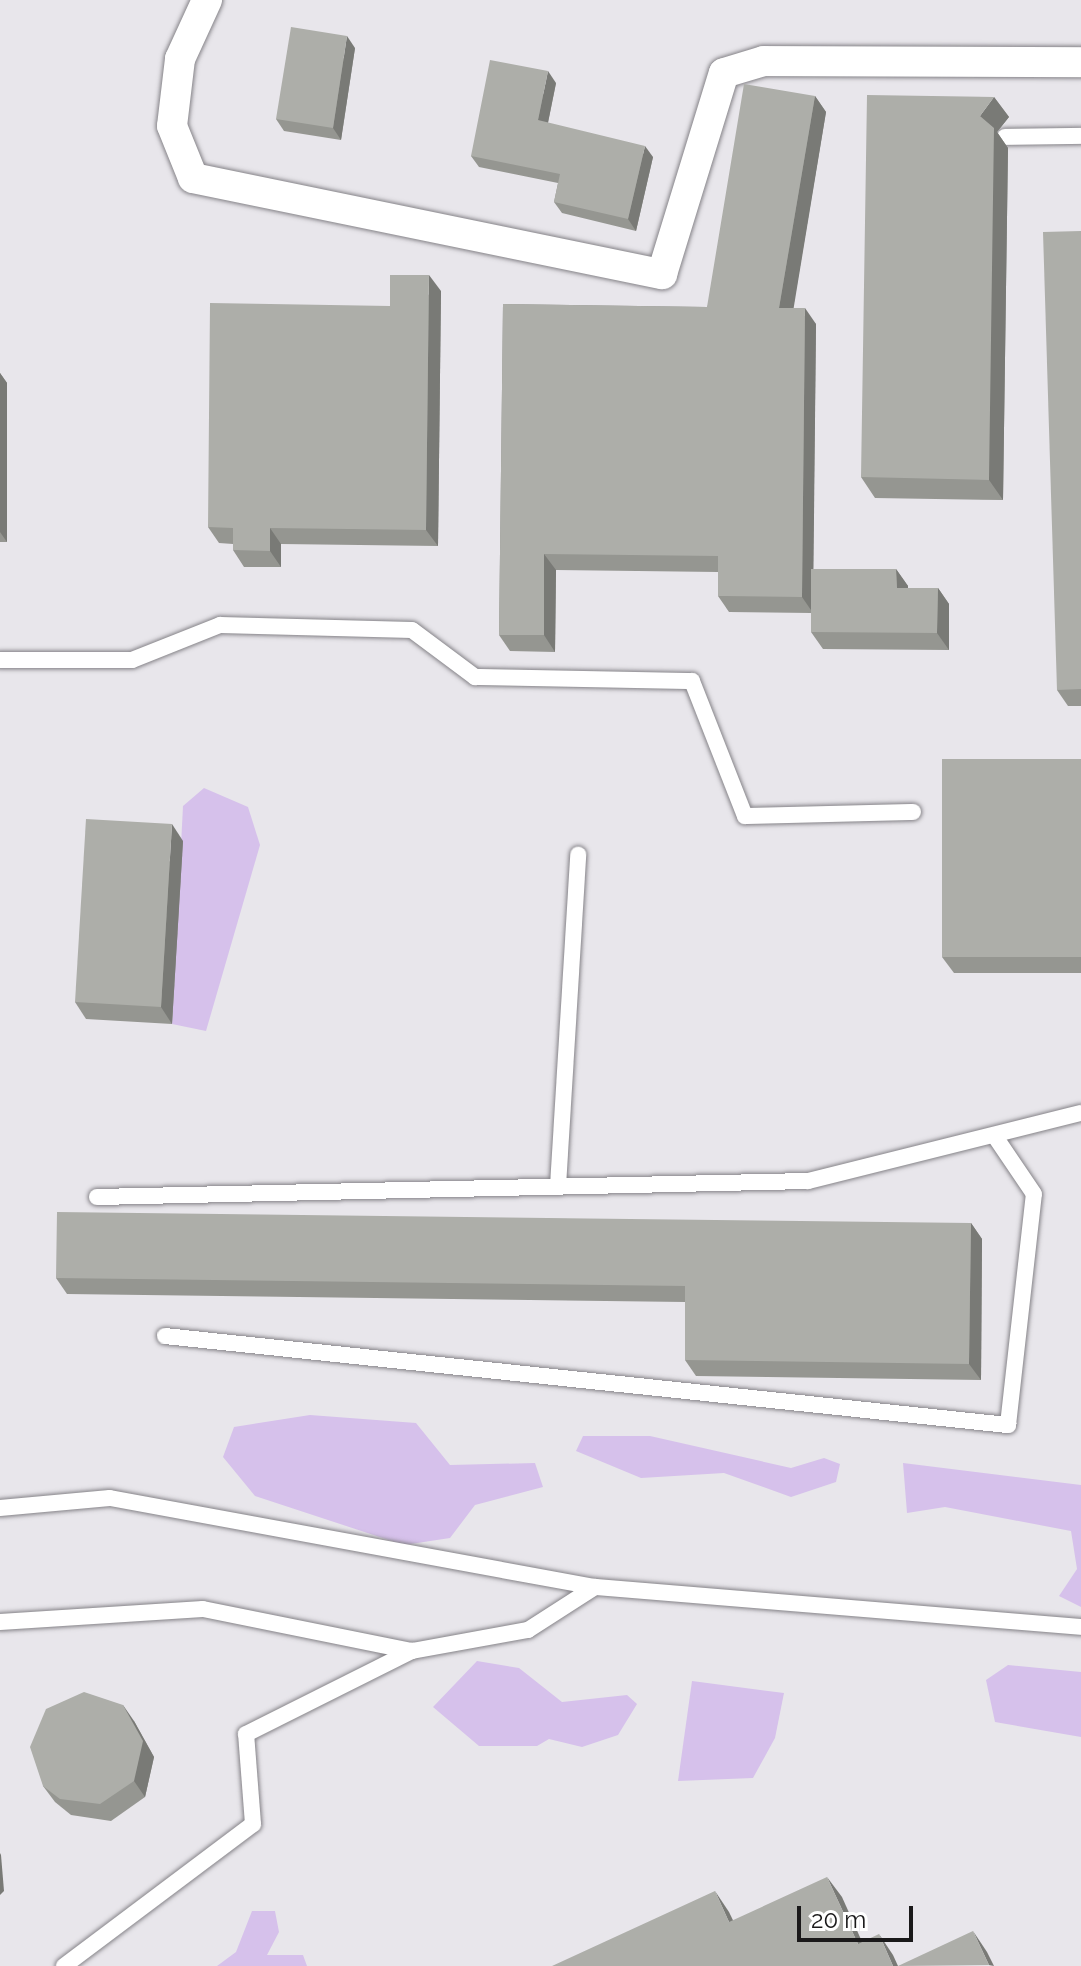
<!DOCTYPE html>
<html>
<head>
<meta charset="utf-8">
<style>
  body { margin:0 }
  #map { position:relative; width:1081px; height:1966px; overflow:hidden; background:#e8e6eb; font-family:Raleway,sans-serif }
  div>[style] { position:absolute }
  .green>* { inset:0; background:#d6c1eb }
  .roads { filter:drop-shadow(0 0 2px #858388) drop-shadow(0 0 2px #858388) }
  .service>* { height:16px; margin:-8px; padding:0 8px; transform-origin:8px; border-radius:8px; background:#fff }
  .minor>* { height:30px; margin:-15px; padding:0 15px; transform-origin:15px; border-radius:15px; background:#fff }
  .wall>* { inset:0; background:#959691 }
  .shaded-wall>* { inset:0; background:#797a76 }
  .building>* { inset:0; background:#adaea9 }
  span { translate:-50% -50%; white-space:nowrap; text-align:center; line-height:1.15; -webkit-text-stroke:6px #fff; paint-order:stroke }
  .scale { position:absolute; left:797px; top:1906px; width:116px; height:36px; box-sizing:border-box; border:4px solid #1a191a; border-top:0; padding-left:10px; font-size:24px; line-height:28px; white-space:nowrap; color:#1a191a; -webkit-text-stroke:6px #fff; paint-order:stroke }
</style>
</head>
<body>
<div id="map">
  <div class="green">
    <i style="clip-path:polygon(204px 788px,248px 807px,260px 845px,206px 1031px,172px 1024px,183px 806px)"></i>
    <i style="clip-path:polygon(310px 1415px,416px 1423px,450px 1465px,535px 1463px,543px 1487px,475px 1505px,450px 1538px,404px 1545px,255px 1496px,223px 1457px,234px 1427px)"></i>
    <i style="clip-path:polygon(583px 1436px,650px 1436px,791px 1468px,824px 1458px,840px 1464px,836px 1482px,791px 1497px,724px 1473px,641px 1478px,576px 1451px)"></i>
    <i style="clip-path:polygon(903px 1463px,1081px 1485px,1081px 1607px,1059px 1596px,1077px 1569px,1071px 1531px,945px 1507px,907px 1513px)"></i>
    <i style="clip-path:polygon(477px 1661px,519px 1668px,562px 1702px,627px 1695px,637px 1704px,618px 1735px,582px 1747px,549px 1739px,537px 1746px,479px 1746px,433px 1707px)"></i>
    <i style="clip-path:polygon(1008px 1665px,1081px 1672px,1081px 1737px,995px 1722px,986px 1680px)"></i>
    <i style="clip-path:polygon(692px 1681px,784px 1693px,775px 1738px,753px 1778px,678px 1781px)"></i>
    <i style="clip-path:polygon(252px 1911px,275px 1911px,279px 1932px,267px 1955px,303px 1955px,307px 1966px,217px 1966px,236px 1952px)"></i>
  </div>
  <div class="roads">
    <div class="service">
      <i style="left:1005px;top:137px;width:76px;rotate:-0.8deg"></i>
      <i style="left:0;top:660px;width:132px"></i>
      <i style="left:132px;top:660px;width:95px;rotate:-21.7deg"></i>
      <i style="left:220px;top:625px;width:192px;rotate:1.5deg"></i>
      <i style="left:412px;top:630px;width:79px;rotate:36.7deg"></i>
      <i style="left:475px;top:677px;width:217px;rotate:1.1deg"></i>
      <i style="left:692px;top:681px;width:145px;rotate:68.6deg"></i>
      <i style="left:745px;top:816px;width:168px;rotate:-1.4deg"></i>
      <i style="left:558px;top:1186px;width:332px;rotate:-86.5deg"></i>
      <i style="left:97px;top:1197px;width:711px;rotate:-1.29deg"></i>
      <i style="left:808px;top:1181px;width:281px;rotate:-14deg"></i>
      <i style="left:165px;top:1336px;width:848px;rotate:6.03deg"></i>
      <i style="left:1008px;top:1425px;width:232px;rotate:-83.6deg"></i>
      <i style="left:1034px;top:1194px;width:71px;rotate:-124.1deg"></i>
      <i style="left:0;top:1508px;width:110px;rotate:-5.2deg"></i>
      <i style="left:110px;top:1498px;width:493px;rotate:10.4deg"></i>
      <i style="left:595px;top:1587px;width:488px;rotate:4.7deg"></i>
      <i style="left:0;top:1622px;width:203px;rotate:-3.7deg"></i>
      <i style="left:203px;top:1609px;width:213px;rotate:11.4deg"></i>
      <i style="left:64px;top:1966px;width:236px;rotate:-36.9deg"></i>
      <i style="left:253px;top:1824px;width:90px;rotate:-94.4deg"></i>
      <i style="left:246px;top:1734px;width:186px;rotate:-26.6deg"></i>
      <i style="left:412px;top:1651px;width:118px;rotate:-10.3deg"></i>
      <i style="left:528px;top:1630px;width:80px;rotate:-32.7deg"></i>
    </div>
    <div class="minor">
      <i style="left:207px;top:0;width:65px;rotate:114.6deg"></i>
      <i style="left:180px;top:59px;width:67px;rotate:96.8deg"></i>
      <i style="left:172px;top:126px;width:56px;rotate:68deg"></i>
      <i style="left:193px;top:178px;width:479px;rotate:11.6deg"></i>
      <i style="left:662px;top:274px;width:210px;rotate:-72.9deg"></i>
      <i style="left:724px;top:73px;width:42px;rotate:-16.7deg"></i>
      <i style="left:764px;top:61px;width:317px;rotate:0.2deg"></i>
    </div>
  </div>
  <div class="wall">
    <i style="clip-path:polygon(355px 48px,341px 140px,284px 131px,276px 119px)"></i>
    <i style="clip-path:polygon(556px 83px,548px 123px,653px 157px,636px 231px,562px 213px,554px 202px,558px 183px,479px 167px,471px 156px)"></i>
    <i style="clip-path:polygon(815px 96px,826px 112px,793px 308px,816px 324px,813px 569px,896px 569px,908px 586px,908px 588px,938px 588px,949px 604px,949px 650px,823px 649px,811px 632px,811px 613px,729px 612px,718px 596px,718px 572px,556px 570px,555px 652px,510px 651px,499px 635px,503px 304px,707px 307px)"></i>
    <i style="clip-path:polygon(994px 97px,1009px 117px,997px 132px,1008px 148px,1003px 500px,875px 498px,861px 477px)"></i>
    <i style="clip-path:polygon(1081px 231px,1081px 706px,1068px 706px,1057px 690px)"></i>
    <i style="clip-path:polygon(441px 291px,438px 546px,281px 544px,281px 567px,244px 567px,233px 550px,233px 544px,219px 543px,208px 527px,390px 306px)"></i>
    <i style="clip-path:polygon(0 373px,7px 383px,7px 542px,0 542px)"></i>
    <i style="clip-path:polygon(1081px 759px,1081px 973px,954px 973px,942px 957px)"></i>
    <i style="clip-path:polygon(183px 841px,172px 1024px,86px 1019px,75px 1002px)"></i>
    <i style="clip-path:polygon(971px 1223px,982px 1239px,981px 1380px,696px 1376px,685px 1360px,685px 1302px,67px 1294px,56px 1278px)"></i>
    <i style="clip-path:polygon(134px 1721px,154px 1757px,145px 1797px,111px 1821px,71px 1815px,55px 1802px,43px 1786px)"></i>
  </div>
  <div class="shaded-wall">
    <i style="clip-path:polygon(347px 36px,355px 48px,341px 140px,333px 128px)"></i>
    <i style="clip-path:polygon(548px 71px,556px 83px,546px 132px,538px 120px)"></i>
    <i style="clip-path:polygon(815px 96px,826px 112px,791px 324px,779px 308px)"></i>
    <i style="clip-path:polygon(994px 97px,1009px 117px,997px 132px,1008px 148px,1003px 500px,989px 480px,980px 116px)"></i>
    <i style="clip-path:polygon(645px 146px,653px 157px,636px 231px,628px 219px)"></i>
    <i style="clip-path:polygon(429px 275px,441px 291px,438px 546px,426px 530px)"></i>
    <i style="clip-path:polygon(805px 308px,816px 324px,813px 613px,802px 597px)"></i>
    <i style="clip-path:polygon(0 373px,7px 383px,7px 542px,0 532px)"></i>
    <i style="clip-path:polygon(270px 528px,281px 544px,281px 567px,270px 551px)"></i>
    <i style="clip-path:polygon(544px 554px,556px 570px,555px 652px,544px 635px)"></i>
    <i style="clip-path:polygon(896px 569px,908px 586px,908px 604px,897px 588px)"></i>
    <i style="clip-path:polygon(938px 588px,949px 604px,949px 650px,937px 633px)"></i>
    <i style="clip-path:polygon(172px 824px,183px 841px,172px 1024px,161px 1007px)"></i>
    <i style="clip-path:polygon(971px 1223px,982px 1239px,981px 1380px,969px 1364px)"></i>
    <i style="clip-path:polygon(123px 1705px,134px 1721px,154px 1757px,145px 1797px,134px 1781px)"></i>
    <i style="clip-path:polygon(0 1853px,1px 1855px,4px 1891px,0 1895px)"></i>
    <i style="clip-path:polygon(827px 1877px,842px 1897px,872px 1964px,858px 1944px)"></i>
    <i style="clip-path:polygon(715px 1891px,729px 1912px,744px 1943px,729px 1922px)"></i>
    <i style="clip-path:polygon(973px 1931px,987px 1952px,994px 1966px,989px 1965px)"></i>
    <i style="clip-path:polygon(879px 1934px,893px 1955px,898px 1966px,893px 1966px)"></i>
  </div>
  <div class="building">
    <i style="clip-path:polygon(291px 27px,347px 36px,333px 128px,276px 119px)"></i>
    <i style="clip-path:polygon(490px 60px,548px 71px,538px 120px,645px 146px,628px 219px,554px 202px,560px 174px,471px 156px)"></i>
    <i style="clip-path:polygon(744px 84px,815px 96px,779px 308px,805px 308px,802px 597px,718px 596px,718px 556px,544px 554px,544px 635px,499px 635px,503px 304px,707px 307px)"></i>
    <i style="clip-path:polygon(867px 95px,994px 97px,980px 116px,994px 128px,989px 480px,861px 477px)"></i>
    <i style="clip-path:polygon(1081px 231px,1081px 689px,1057px 690px,1043px 232px)"></i>
    <i style="clip-path:polygon(390px 275px,429px 275px,426px 530px,270px 528px,270px 551px,233px 550px,233px 528px,208px 527px,210px 303px,390px 306px)"></i>
    <i style="clip-path:polygon(811px 569px,896px 569px,897px 588px,938px 588px,937px 633px,811px 632px)"></i>
    <i style="clip-path:polygon(942px 759px,1081px 759px,1081px 957px,942px 957px)"></i>
    <i style="clip-path:polygon(86px 819px,172px 824px,161px 1007px,75px 1002px)"></i>
    <i style="clip-path:polygon(57px 1212px,971px 1223px,969px 1364px,685px 1360px,685px 1286px,56px 1278px)"></i>
    <i style="clip-path:polygon(84px 1692px,123px 1705px,143px 1741px,134px 1781px,100px 1804px,60px 1799px,43px 1786px,30px 1747px,46px 1709px)"></i>
    <i style="clip-path:polygon(827px 1877px,858px 1944px,879px 1934px,893px 1966px,552px 1966px,715px 1891px,729px 1922px)"></i>
    <i style="clip-path:polygon(973px 1931px,989px 1965px,898px 1966px)"></i>
  </div>
  <div class="scale">20 m</div>
</div>
</body>
</html>
